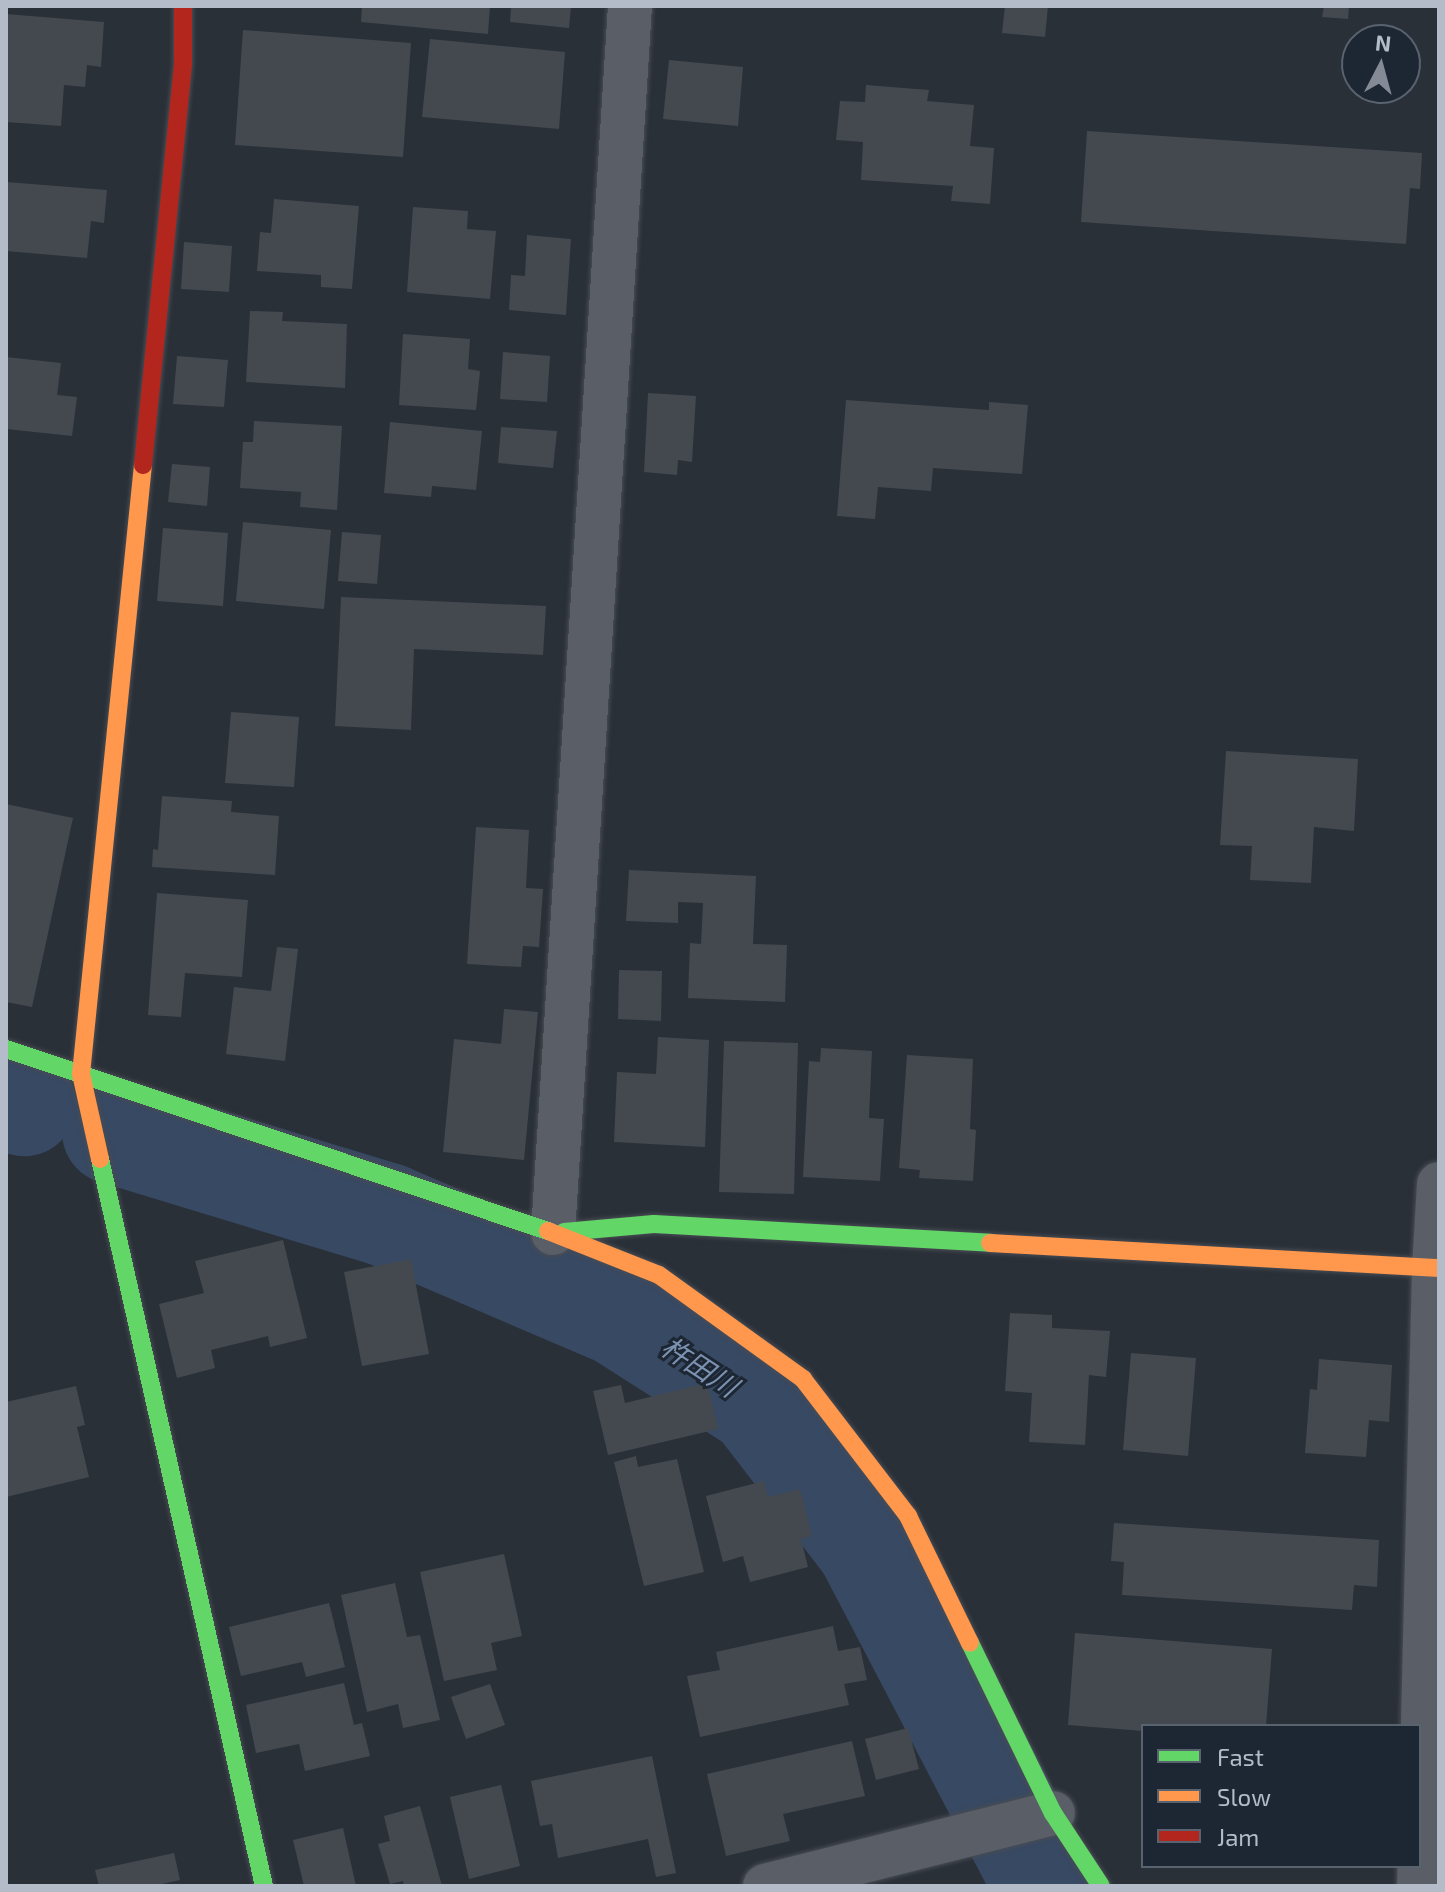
<!DOCTYPE html>
<html>
<head>
<meta charset="utf-8">
<style>
  body { margin:0 }
  #map { position:relative; width:1445px; height:1892px; overflow:hidden; background:#2a3038; font-family:"Exo 2","Noto Sans JP",sans-serif }
  div>[style] { position:absolute }
  .river>* { height:104px; margin:-52px; padding:0 52px; transform-origin:52px; border-radius:52px; background:#384963 }
  .building>* { inset:0; background:#444950 }
  .roads { filter:drop-shadow(0 0 2px #484c53) drop-shadow(0 0 2px #484c53) }
  .street>* { height:44px; margin:-22px; padding:0 22px; transform-origin:22px; border-radius:22px; background:#5a5e66 }
  .fast>* { height:18px; margin:-9px; padding:0 9px; transform-origin:9px; border-radius:9px; background:#63d668 }
  .slow>* { height:18px; margin:-9px; padding:0 9px; transform-origin:9px; border-radius:9px; background:#ff974d }
  .jam>* { height:18px; margin:-9px; padding:0 9px; transform-origin:9px; border-radius:9px; background:#b3261e }
  span { translate:-50% -50%; white-space:nowrap; text-align:center; line-height:1.15; -webkit-text-stroke:6px #1d2633; paint-order:stroke }
  .water-label { font-size:28px; color:#7c92b1; font-style:italic }
  .frame { position:absolute; inset:0; border:8px solid #b4bcc9; pointer-events:none }
  .legend { position:absolute; left:1141px; top:1724px; width:280px; height:144px; box-sizing:border-box; background:#1d2633; border:2px solid #59626f; margin:0; padding:10px 14px; list-style:none; font-size:24px; color:#b4bcc9 }
  .legend li { display:flex; align-items:center; gap:16px; height:40px }
  .legend b { width:40px; border:2px solid #59626f }
  .north { position:absolute; left:1341px; top:24px; width:80px; height:80px; box-sizing:border-box; background:#1d2633; border:2px solid #59626f; border-radius:50%; rotate:6deg; font-size:22px; font-weight:700; line-height:32px; text-align:center; color:#b4bcc9 }
  .north::after { content:''; display:block; margin:auto; width:28px; height:36px; background:#848b96; clip-path:polygon(50% 0,100% 100%,50% 72%,0 100%) }
</style>
</head>
<body>
<div id="map">
  <div class="river">
    <i style="left:6px;top:1099px;width:19px;rotate:16deg"></i>
    <i style="left:114px;top:1132px;width:285px;rotate:16.9deg"></i>
    <i style="left:387px;top:1215px;width:254px;rotate:23.2deg"></i>
    <i style="left:620px;top:1315px;width:164px;rotate:32.5deg"></i>
    <i style="left:758px;top:1403px;width:180px;rotate:52.4deg"></i>
    <i style="left:868px;top:1546px;width:384px;rotate:62.4deg"></i>
  </div>
  <div class="building">
    <i style="clip-path:polygon(362px 6px,490px 6px,488px 34px,361px 22px)"></i>
    <i style="clip-path:polygon(511px 6px,571px 6px,569px 28px,510px 22px)"></i>
    <i style="clip-path:polygon(1005px 6px,1048px 6px,1045px 37px,1002px 33px)"></i>
    <i style="clip-path:polygon(1324px 6px,1349px 6px,1348px 19px,1322px 17px)"></i>
    <i style="clip-path:polygon(6px 14px,104px 22px,101px 67px,87px 65px,85px 87px,64px 85px,61px 126px,6px 122px)"></i>
    <i style="clip-path:polygon(243px 30px,411px 43px,403px 157px,235px 145px)"></i>
    <i style="clip-path:polygon(430px 39px,565px 52px,559px 129px,422px 117px)"></i>
    <i style="clip-path:polygon(669px 60px,743px 67px,738px 126px,663px 119px)"></i>
    <i style="clip-path:polygon(866px 85px,929px 90px,927px 101px,974px 105px,970px 146px,994px 148px,990px 204px,951px 201px,953px 186px,861px 180px,863px 142px,836px 140px,840px 101px,865px 102px)"></i>
    <i style="clip-path:polygon(1087px 131px,1422px 153px,1420px 189px,1410px 188px,1406px 244px,1081px 222px)"></i>
    <i style="clip-path:polygon(6px 182px,107px 190px,104px 223px,91px 221px,87px 258px,6px 251px)"></i>
    <i style="clip-path:polygon(274px 199px,359px 206px,352px 289px,321px 287px,321px 275px,257px 271px,260px 232px,271px 233px)"></i>
    <i style="clip-path:polygon(413px 207px,468px 211px,467px 229px,496px 231px,490px 299px,407px 292px)"></i>
    <i style="clip-path:polygon(527px 235px,571px 239px,566px 315px,509px 310px,511px 275px,525px 276px)"></i>
    <i style="clip-path:polygon(184px 242px,232px 246px,229px 292px,181px 289px)"></i>
    <i style="clip-path:polygon(250px 311px,283px 312px,282px 321px,347px 324px,345px 388px,246px 382px)"></i>
    <i style="clip-path:polygon(403px 334px,470px 339px,468px 369px,480px 371px,476px 410px,399px 405px)"></i>
    <i style="clip-path:polygon(503px 352px,550px 356px,547px 402px,500px 399px)"></i>
    <i style="clip-path:polygon(177px 356px,228px 360px,224px 407px,173px 404px)"></i>
    <i style="clip-path:polygon(6px 357px,61px 363px,57px 395px,77px 397px,72px 436px,6px 429px)"></i>
    <i style="clip-path:polygon(648px 393px,696px 396px,692px 462px,678px 460px,677px 475px,644px 472px)"></i>
    <i style="clip-path:polygon(846px 400px,989px 410px,989px 402px,1028px 405px,1022px 474px,933px 468px,931px 491px,878px 487px,875px 519px,837px 516px)"></i>
    <i style="clip-path:polygon(254px 421px,342px 426px,337px 510px,300px 507px,301px 492px,240px 488px,243px 442px,253px 442px)"></i>
    <i style="clip-path:polygon(390px 422px,482px 431px,476px 490px,432px 486px,431px 497px,384px 493px)"></i>
    <i style="clip-path:polygon(501px 427px,557px 431px,553px 468px,498px 463px)"></i>
    <i style="clip-path:polygon(172px 464px,210px 467px,207px 506px,168px 502px)"></i>
    <i style="clip-path:polygon(243px 522px,331px 530px,324px 609px,236px 601px)"></i>
    <i style="clip-path:polygon(163px 528px,228px 533px,223px 606px,157px 601px)"></i>
    <i style="clip-path:polygon(342px 532px,381px 535px,377px 584px,338px 581px)"></i>
    <i style="clip-path:polygon(341px 597px,546px 606px,543px 655px,414px 649px,411px 730px,335px 726px)"></i>
    <i style="clip-path:polygon(231px 712px,299px 717px,294px 787px,225px 783px)"></i>
    <i style="clip-path:polygon(1226px 751px,1358px 759px,1354px 831px,1314px 827px,1311px 883px,1250px 880px,1252px 846px,1220px 845px)"></i>
    <i style="clip-path:polygon(162px 796px,232px 801px,231px 812px,279px 816px,275px 875px,152px 867px,153px 849px,158px 850px)"></i>
    <i style="clip-path:polygon(6px 804px,73px 818px,32px 1007px,6px 1002px)"></i>
    <i style="clip-path:polygon(476px 827px,529px 830px,526px 888px,543px 889px,539px 947px,523px 946px,521px 967px,467px 964px)"></i>
    <i style="clip-path:polygon(629px 870px,756px 876px,753px 944px,787px 945px,785px 1002px,688px 998px,690px 943px,701px 944px,703px 903px,678px 902px,678px 923px,626px 921px)"></i>
    <i style="clip-path:polygon(157px 893px,248px 900px,242px 977px,185px 973px,181px 1017px,148px 1015px)"></i>
    <i style="clip-path:polygon(277px 947px,298px 949px,285px 1061px,226px 1054px,234px 987px,271px 991px)"></i>
    <i style="clip-path:polygon(619px 970px,662px 971px,661px 1021px,618px 1019px)"></i>
    <i style="clip-path:polygon(504px 1009px,538px 1012px,524px 1160px,443px 1152px,454px 1039px,501px 1044px)"></i>
    <i style="clip-path:polygon(658px 1037px,709px 1040px,705px 1147px,614px 1142px,617px 1072px,656px 1074px)"></i>
    <i style="clip-path:polygon(724px 1041px,798px 1043px,794px 1194px,719px 1192px)"></i>
    <i style="clip-path:polygon(821px 1048px,872px 1051px,869px 1118px,884px 1119px,880px 1181px,803px 1177px,809px 1061px,820px 1062px)"></i>
    <i style="clip-path:polygon(907px 1055px,973px 1059px,970px 1129px,976px 1130px,973px 1181px,919px 1178px,920px 1170px,899px 1168px)"></i>
    <i style="clip-path:polygon(283px 1240px,307px 1338px,270px 1347px,268px 1336px,211px 1350px,215px 1368px,177px 1378px,159px 1304px,204px 1293px,195px 1261px)"></i>
    <i style="clip-path:polygon(411px 1259px,429px 1354px,362px 1366px,344px 1272px)"></i>
    <i style="clip-path:polygon(1010px 1313px,1052px 1315px,1052px 1328px,1110px 1331px,1106px 1377px,1089px 1375px,1085px 1445px,1029px 1442px,1032px 1393px,1005px 1391px)"></i>
    <i style="clip-path:polygon(1131px 1353px,1196px 1358px,1188px 1456px,1123px 1450px)"></i>
    <i style="clip-path:polygon(1319px 1359px,1392px 1365px,1389px 1422px,1369px 1420px,1366px 1457px,1305px 1453px,1310px 1389px,1317px 1390px)"></i>
    <i style="clip-path:polygon(707px 1383px,718px 1429px,608px 1455px,593px 1391px,621px 1385px,625px 1403px)"></i>
    <i style="clip-path:polygon(76px 1386px,85px 1425px,77px 1427px,89px 1477px,6px 1497px,6px 1402px)"></i>
    <i style="clip-path:polygon(636px 1456px,638px 1467px,677px 1459px,704px 1572px,644px 1586px,614px 1462px)"></i>
    <i style="clip-path:polygon(764px 1481px,768px 1497px,800px 1489px,812px 1536px,801px 1539px,808px 1567px,750px 1582px,743px 1556px,723px 1562px,706px 1496px)"></i>
    <i style="clip-path:polygon(1114px 1523px,1379px 1540px,1377px 1587px,1354px 1585px,1352px 1610px,1122px 1595px,1124px 1562px,1111px 1561px)"></i>
    <i style="clip-path:polygon(504px 1554px,522px 1636px,491px 1643px,497px 1670px,444px 1681px,420px 1572px)"></i>
    <i style="clip-path:polygon(395px 1583px,407px 1637px,420px 1635px,440px 1720px,403px 1728px,398px 1704px,367px 1712px,341px 1595px)"></i>
    <i style="clip-path:polygon(329px 1603px,345px 1667px,306px 1677px,302px 1662px,241px 1676px,229px 1627px)"></i>
    <i style="clip-path:polygon(833px 1626px,838px 1651px,860px 1647px,867px 1680px,844px 1684px,849px 1705px,700px 1737px,687px 1676px,720px 1670px,716px 1652px)"></i>
    <i style="clip-path:polygon(1075px 1633px,1272px 1649px,1266px 1726px,1143px 1726px,1143px 1731px,1068px 1725px)"></i>
    <i style="clip-path:polygon(344px 1683px,354px 1725px,362px 1723px,370px 1756px,305px 1771px,299px 1744px,256px 1753px,246px 1705px)"></i>
    <i style="clip-path:polygon(490px 1684px,505px 1725px,466px 1739px,451px 1697px)"></i>
    <i style="clip-path:polygon(908px 1728px,919px 1769px,876px 1780px,865px 1739px)"></i>
    <i style="clip-path:polygon(852px 1741px,865px 1796px,783px 1814px,790px 1841px,726px 1856px,707px 1774px)"></i>
    <i style="clip-path:polygon(652px 1756px,676px 1873px,656px 1877px,648px 1839px,558px 1858px,552px 1824px,540px 1826px,531px 1781px)"></i>
    <i style="clip-path:polygon(501px 1785px,520px 1866px,469px 1879px,450px 1797px)"></i>
    <i style="clip-path:polygon(420px 1806px,442px 1886px,404px 1886px,403px 1881px,390px 1884px,378px 1844px,390px 1841px,384px 1816px)"></i>
    <i style="clip-path:polygon(343px 1828px,356px 1886px,304px 1886px,293px 1840px)"></i>
    <i style="clip-path:polygon(174px 1853px,180px 1880px,153px 1886px,99px 1886px,95px 1870px)"></i>
  </div>
  <div class="roads">
    <div class="street">
      <i style="left:553px;top:1233px;width:1229px;rotate:-86.41deg"></i>
      <i style="left:765px;top:1886px;width:297px;rotate:-14.2deg"></i>
      <i style="left:1419px;top:1886px;width:618px;rotate:-88.61deg"></i>
      <i style="left:1434px;top:1268px;width:84px;rotate:-86.6deg"></i>
    </div>
    <div class="fast">
      <i style="left:6px;top:1049px;width:572px;rotate:18.56deg"></i>
      <i style="left:100px;top:1159px;width:745px;rotate:77.29deg"></i>
      <i style="left:564px;top:1232px;width:90px;rotate:-5.1deg"></i>
      <i style="left:654px;top:1224px;width:337px;rotate:3.2deg"></i>
      <i style="left:970px;top:1643px;width:189px;rotate:64deg"></i>
      <i style="left:1053px;top:1813px;width:87px;rotate:56.7deg"></i>
    </div>
    <div class="slow">
      <i style="left:100px;top:1159px;width:87px;rotate:-102.6deg"></i>
      <i style="left:81px;top:1074px;width:612px;rotate:-84.19deg"></i>
      <i style="left:548px;top:1231px;width:119px;rotate:21.6deg"></i>
      <i style="left:659px;top:1275px;width:178px;rotate:35.8deg"></i>
      <i style="left:803px;top:1379px;width:173px;rotate:52.5deg"></i>
      <i style="left:908px;top:1516px;width:141px;rotate:64deg"></i>
      <i style="left:990px;top:1243px;width:450px;rotate:3.2deg"></i>
    </div>
    <div class="jam">
      <i style="left:143px;top:465px;width:403px;rotate:-84.3deg"></i>
      <i style="left:183px;top:64px;width:58px;rotate:-90deg"></i>
    </div>
  </div>
  <div class="water-label">
    <span style="left:700px;top:1366px;rotate:33deg">杵田川</span>
  </div>
  <div class="frame"></div>
  <ul class="legend">
  <li><b style="height:10px;background:#63d668"></b>Fast</li>
  <li><b style="height:10px;background:#ff974d"></b>Slow</li>
  <li><b style="height:10px;background:#b3261e"></b>Jam</li>
  </ul>
  <div class="north">N</div>
</div>
</body>
</html>
